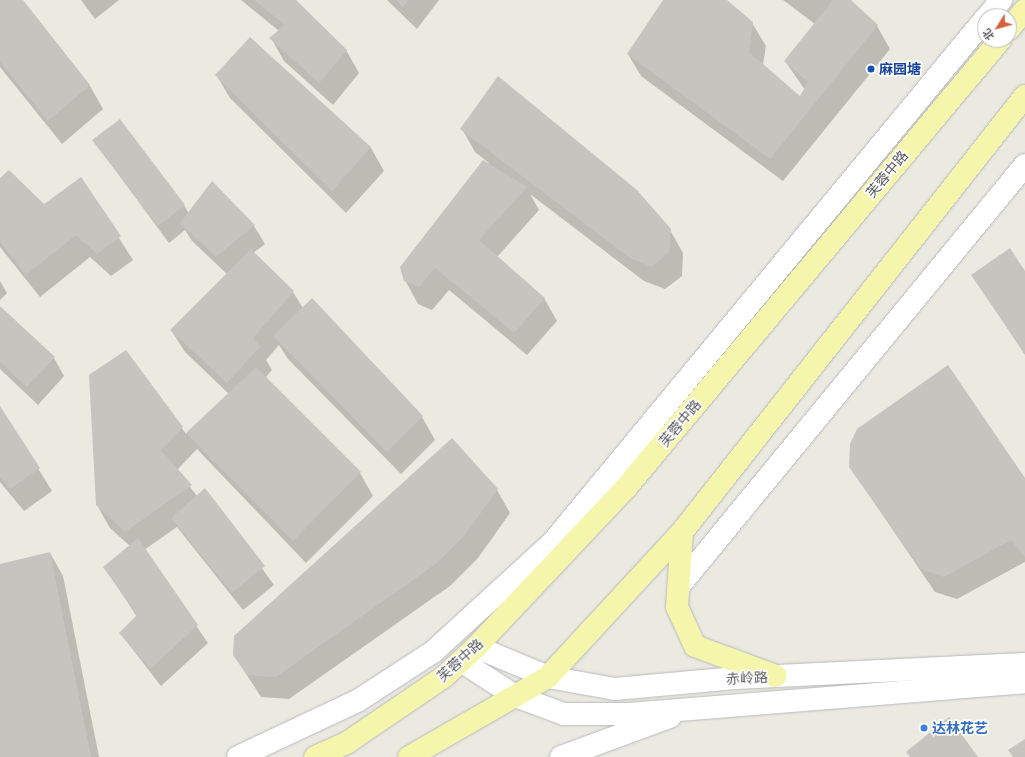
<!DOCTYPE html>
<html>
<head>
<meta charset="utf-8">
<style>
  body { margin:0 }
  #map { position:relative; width:1025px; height:757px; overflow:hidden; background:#ebeae1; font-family:"Asap Condensed","Noto Sans SC",sans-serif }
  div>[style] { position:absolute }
  .shadow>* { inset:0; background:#0003 }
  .building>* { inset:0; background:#c6c4be }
  .roads { filter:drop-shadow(0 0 1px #b7b8be) drop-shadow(0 0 1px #b7b8be) }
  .secondary>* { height:22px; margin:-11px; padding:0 11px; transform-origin:11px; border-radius:11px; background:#fff }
  .primary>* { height:22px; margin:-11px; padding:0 11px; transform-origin:11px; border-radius:11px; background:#f5f5ac }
  .dots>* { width:11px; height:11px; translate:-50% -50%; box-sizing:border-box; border:2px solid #fff; border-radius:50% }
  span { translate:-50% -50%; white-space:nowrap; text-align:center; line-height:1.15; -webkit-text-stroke:3px #fff; paint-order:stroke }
  .transit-label { font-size:14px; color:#164399; font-weight:700 }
  .left { translate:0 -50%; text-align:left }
  .street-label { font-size:14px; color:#5a5b60 }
  .shop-label { font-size:14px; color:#366cbe; font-weight:700 }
  .north { position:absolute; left:977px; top:8px; width:40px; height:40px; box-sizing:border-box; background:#fff; border:1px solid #bdbdbf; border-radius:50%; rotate:233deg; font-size:11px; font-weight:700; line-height:16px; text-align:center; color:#5a5b60 }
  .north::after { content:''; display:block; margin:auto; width:14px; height:18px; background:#d5613d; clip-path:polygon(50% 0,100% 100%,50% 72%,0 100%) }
</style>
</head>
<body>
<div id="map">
  <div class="shadow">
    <i style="clip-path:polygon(0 0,22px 0,90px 86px,103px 109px,62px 144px,0 67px)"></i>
    <i style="clip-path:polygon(81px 0,119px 0,95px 19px)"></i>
    <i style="clip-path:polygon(241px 0,294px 0,346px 50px,359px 73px,333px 105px,284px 61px,271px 38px,279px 31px)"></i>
    <i style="clip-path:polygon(387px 0,439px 0,417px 29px)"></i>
    <i style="clip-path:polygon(664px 0,725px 0,752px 23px,766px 46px,763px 65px,801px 98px,805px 90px,785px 61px,815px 24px,783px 0,849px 0,877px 26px,890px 49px,783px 181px,641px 76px,628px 54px)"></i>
    <i style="clip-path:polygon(250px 38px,371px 148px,384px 171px,346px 213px,230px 98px,217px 76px)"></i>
    <i style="clip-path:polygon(462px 129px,670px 230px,683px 253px,682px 276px,665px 289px,644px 281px,530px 194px,539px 210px,497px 257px,544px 298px,557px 321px,527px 355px,449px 290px,432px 310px,418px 304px,405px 280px,489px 163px,475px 152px)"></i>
    <i style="clip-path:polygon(93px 140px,184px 205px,189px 214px,212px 183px,254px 226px,265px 244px,253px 253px,293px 292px,303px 308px,311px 300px,422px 417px,435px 440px,401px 474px,288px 359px,279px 345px,266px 360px,272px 370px,265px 378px,360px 473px,373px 496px,306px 563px,197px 449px,177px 470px,197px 496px,205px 490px,274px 585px,243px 610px,177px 527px,144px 550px,208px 643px,161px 686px,120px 633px,137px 617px,105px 567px,130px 546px,110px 528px,97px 505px,125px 352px,186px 434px,229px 394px,185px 352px,171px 330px,227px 274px,192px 241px,185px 230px,169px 243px)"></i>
    <i style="clip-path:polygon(0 179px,44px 205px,81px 179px,133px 260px,111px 276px,90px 257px,40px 297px,0 247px)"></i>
    <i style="clip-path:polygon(1025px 273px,1025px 355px,973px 276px)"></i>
    <i style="clip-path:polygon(0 281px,7px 293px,0 300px)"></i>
    <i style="clip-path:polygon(0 308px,54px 358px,64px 376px,38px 405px,0 369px)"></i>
    <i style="clip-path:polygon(0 407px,52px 491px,24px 511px,0 482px)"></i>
    <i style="clip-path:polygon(850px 467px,1025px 480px,1025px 562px,957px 599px,935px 592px)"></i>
    <i style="clip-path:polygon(497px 490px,510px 513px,478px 558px,450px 586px,289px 699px,261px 697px,234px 655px)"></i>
    <i style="clip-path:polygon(50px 553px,63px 576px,99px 757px,0 757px,0 565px)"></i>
  </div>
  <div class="building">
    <i style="clip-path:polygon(0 0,23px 0,90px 85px,48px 121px,0 62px)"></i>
    <i style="clip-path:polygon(254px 0,296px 0,347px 50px,319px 83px,269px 38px,285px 25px)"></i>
    <i style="clip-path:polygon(396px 0,409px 0,403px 7px)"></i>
    <i style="clip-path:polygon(663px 0,727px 0,753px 22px,749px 52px,800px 96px,808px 82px,784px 61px,833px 0,851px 0,878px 25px,770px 159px,627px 54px)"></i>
    <i style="clip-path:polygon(250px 37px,371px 147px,332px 191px,215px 75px)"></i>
    <i style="clip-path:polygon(498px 76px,637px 190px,671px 229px,669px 252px,652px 267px,630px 258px,460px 129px)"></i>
    <i style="clip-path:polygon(120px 119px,185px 205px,158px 226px,92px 140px)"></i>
    <i style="clip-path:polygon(483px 160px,527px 187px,479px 240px,545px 298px,514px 333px,435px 268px,419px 287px,404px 281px,400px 267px)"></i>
    <i style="clip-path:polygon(9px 170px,44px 204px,81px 177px,121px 236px,97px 254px,76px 235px,26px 275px,0 242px,0 178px)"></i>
    <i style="clip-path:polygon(212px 181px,255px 225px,216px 257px,180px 223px)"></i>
    <i style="clip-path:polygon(1010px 248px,1025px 271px,1025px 354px,971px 275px)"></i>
    <i style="clip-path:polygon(251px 249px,294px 291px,253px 338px,260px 347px,227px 383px,170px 330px)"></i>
    <i style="clip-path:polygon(312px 298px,423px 416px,387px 452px,273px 336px)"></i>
    <i style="clip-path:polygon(0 306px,55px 357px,27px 387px,0 362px)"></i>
    <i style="clip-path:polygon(126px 350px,183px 427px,161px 450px,192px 485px,125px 532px,96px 505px,89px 375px)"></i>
    <i style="clip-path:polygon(948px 365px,1025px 478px,1025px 557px,1011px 540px,944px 577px,921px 569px,849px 467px,850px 444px,857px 429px)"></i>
    <i style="clip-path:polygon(256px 367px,361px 472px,293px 541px,186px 433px)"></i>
    <i style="clip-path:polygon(0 406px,40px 468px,10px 489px,0 477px)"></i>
    <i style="clip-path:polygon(452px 438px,498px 489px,465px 535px,437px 563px,276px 677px,247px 675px,233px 655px,234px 636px)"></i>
    <i style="clip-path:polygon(205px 488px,265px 566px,232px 593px,171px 518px)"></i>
    <i style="clip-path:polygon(138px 538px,198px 625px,150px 669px,119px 633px,137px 615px,103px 567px)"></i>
    <i style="clip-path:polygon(50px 552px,91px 757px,0 757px,0 564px)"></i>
    <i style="clip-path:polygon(949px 717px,978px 757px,910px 757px,906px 752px)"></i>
    <i style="clip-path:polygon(1025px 739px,1025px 757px,1013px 757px,1008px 750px)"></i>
  </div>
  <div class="roads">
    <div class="secondary">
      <i style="left:988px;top:16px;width:21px;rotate:-51deg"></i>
      <i style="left:679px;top:586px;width:545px;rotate:-50.58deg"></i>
      <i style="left:476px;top:647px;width:78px;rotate:22.6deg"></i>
      <i style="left:548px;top:677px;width:68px;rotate:10.2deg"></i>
      <i style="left:615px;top:689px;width:121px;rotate:-5.2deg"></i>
      <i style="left:736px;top:678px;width:289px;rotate:-2.8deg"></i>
      <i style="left:461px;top:661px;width:64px;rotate:32.9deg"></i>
      <i style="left:515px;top:696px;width:52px;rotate:20.2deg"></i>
      <i style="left:564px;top:714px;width:65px"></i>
      <i style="left:629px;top:714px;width:397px;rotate:-4.6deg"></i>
      <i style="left:238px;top:757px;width:134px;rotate:-25.2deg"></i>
      <i style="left:359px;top:700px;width:88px;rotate:-33deg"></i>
      <i style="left:433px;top:652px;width:164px;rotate:-42.5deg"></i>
      <i style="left:554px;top:541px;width:677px;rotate:-50.45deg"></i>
      <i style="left:561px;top:757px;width:116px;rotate:-20.2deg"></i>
    </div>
    <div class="primary">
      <i style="left:1009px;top:29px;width:25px;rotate:-50deg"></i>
      <i style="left:682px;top:532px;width:75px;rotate:93.8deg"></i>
      <i style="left:677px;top:607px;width:43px;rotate:65.2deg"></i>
      <i style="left:695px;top:646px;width:86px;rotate:20.3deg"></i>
      <i style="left:315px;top:757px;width:36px;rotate:-24deg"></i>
      <i style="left:348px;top:742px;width:117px;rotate:-34.2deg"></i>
      <i style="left:445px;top:676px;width:42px;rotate:-43.1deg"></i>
      <i style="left:476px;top:647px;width:217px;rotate:-46.7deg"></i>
      <i style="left:625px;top:489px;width:585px;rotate:-50.13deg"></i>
      <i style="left:409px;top:757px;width:160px;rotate:-29.9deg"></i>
      <i style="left:548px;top:677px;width:197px;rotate:-47.3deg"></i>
      <i style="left:682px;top:532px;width:555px;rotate:-51.81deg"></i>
    </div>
  </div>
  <div class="dots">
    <i style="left:871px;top:69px;background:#1a4fb4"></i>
    <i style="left:924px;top:728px;background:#3f7fe0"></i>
  </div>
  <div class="transit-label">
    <span class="left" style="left:879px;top:69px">麻园塘</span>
  </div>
  <div class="street-label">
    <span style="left:887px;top:174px;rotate:-50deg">芙蓉中路</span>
    <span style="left:680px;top:423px;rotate:-50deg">芙蓉中路</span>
    <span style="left:460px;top:660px;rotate:-42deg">芙蓉中路</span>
    <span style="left:747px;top:678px;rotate:-3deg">赤岭路</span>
  </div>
  <div class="shop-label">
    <span class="left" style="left:932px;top:728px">达林花艺</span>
  </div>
  <div class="north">北</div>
</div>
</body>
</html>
